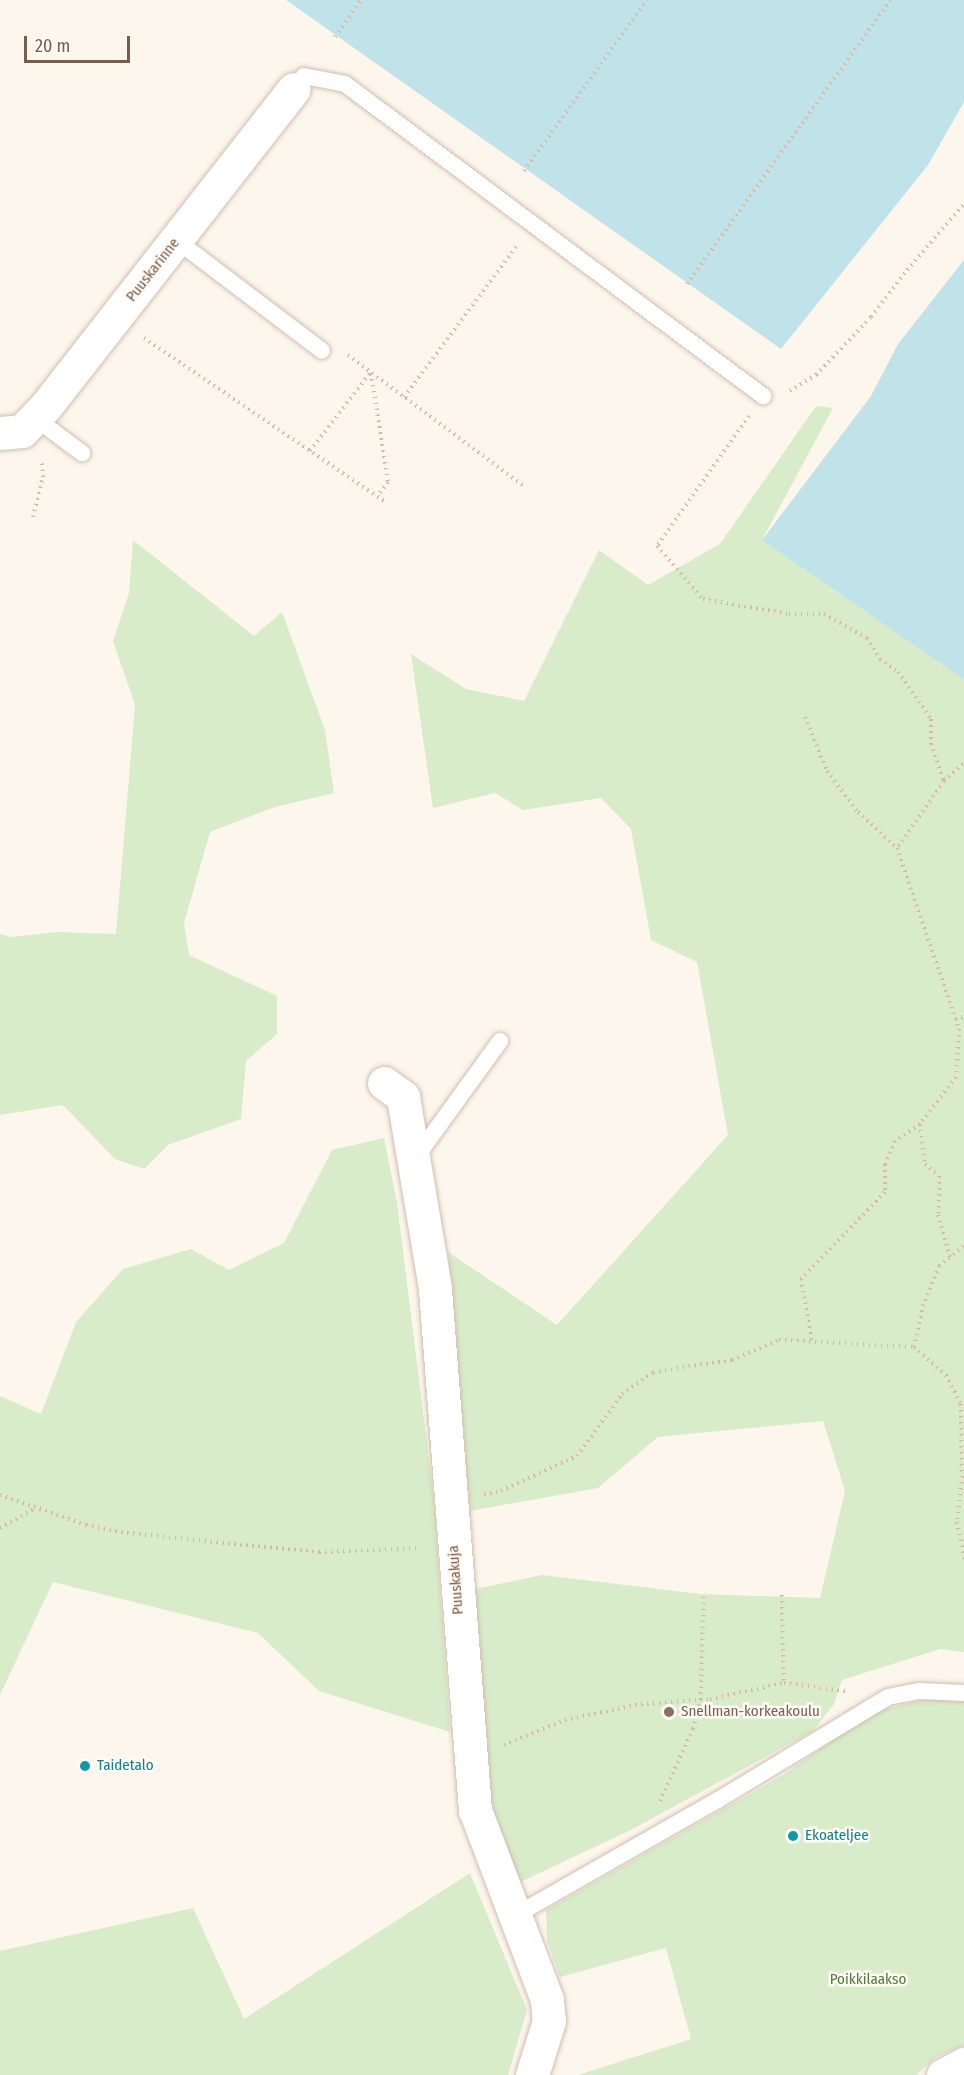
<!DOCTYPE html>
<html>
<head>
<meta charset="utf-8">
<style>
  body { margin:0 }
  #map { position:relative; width:964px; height:2075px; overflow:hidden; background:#fdf6ec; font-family:"Fira Sans Condensed",sans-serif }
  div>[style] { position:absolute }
  .green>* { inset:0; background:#d8ecc9 }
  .water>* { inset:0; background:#bfe3e8 }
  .path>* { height:4px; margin-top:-2px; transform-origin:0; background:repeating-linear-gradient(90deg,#d9b8a5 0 1.5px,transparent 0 6px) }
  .roads { filter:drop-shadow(0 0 2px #d1beb0) drop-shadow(0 0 2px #d1beb0) }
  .service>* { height:16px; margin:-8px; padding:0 8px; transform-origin:8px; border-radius:8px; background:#fff }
  .minor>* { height:33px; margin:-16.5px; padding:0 16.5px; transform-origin:16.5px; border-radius:16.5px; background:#fff }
  .dots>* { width:16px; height:16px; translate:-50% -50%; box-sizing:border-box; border:3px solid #fffaf3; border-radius:50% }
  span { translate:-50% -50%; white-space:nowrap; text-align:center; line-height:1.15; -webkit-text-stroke:5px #fffaf3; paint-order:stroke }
  .street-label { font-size:15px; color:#7a5c4d }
  .education-label { font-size:15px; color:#785e54 }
  .left { translate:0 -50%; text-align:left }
  .culture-label { font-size:15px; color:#0d838f }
  .park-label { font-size:15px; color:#537a41 }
  .scale { position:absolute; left:24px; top:36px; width:106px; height:27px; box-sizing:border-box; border:3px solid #7a5c4d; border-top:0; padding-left:8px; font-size:18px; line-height:21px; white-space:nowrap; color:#7a5c4d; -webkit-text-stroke:4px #fffaf3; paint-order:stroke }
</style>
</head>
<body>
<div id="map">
  <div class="green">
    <i style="clip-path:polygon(816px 406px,833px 408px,762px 540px,964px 680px,964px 1652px,940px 1649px,842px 1680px,834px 1704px,813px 1731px,629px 1831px,516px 1884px,487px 1804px,477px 1728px,476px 1589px,542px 1575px,700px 1594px,820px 1598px,845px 1491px,823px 1421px,658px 1437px,598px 1488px,470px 1511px,448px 1252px,557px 1325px,728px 1135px,697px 962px,651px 940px,631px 829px,601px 798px,523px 810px,495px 793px,433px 808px,411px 654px,466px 689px,524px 701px,599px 550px,648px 585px,720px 544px)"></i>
    <i style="clip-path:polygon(133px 540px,254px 636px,282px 612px,325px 730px,334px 793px,275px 807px,210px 832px,184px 923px,189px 955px,277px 996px,277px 1034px,246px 1061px,241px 1119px,168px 1145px,144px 1169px,115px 1159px,63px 1105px,0 1115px,0 934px,12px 937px,57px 932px,116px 934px,135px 705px,113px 641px,129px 593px)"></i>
    <i style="clip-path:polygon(384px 1138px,397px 1202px,434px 1500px,450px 1732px,319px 1691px,258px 1633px,53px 1582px,0 1695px,0 1396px,41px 1414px,76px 1322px,123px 1269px,191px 1249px,229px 1270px,284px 1243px,332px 1150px)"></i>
    <i style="clip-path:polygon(925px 1699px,964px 1701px,964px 2045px,936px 2057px,916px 2075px,578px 2075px,691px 2039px,666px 1948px,560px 1977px,547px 1941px,546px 1910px,783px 1775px,871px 1713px)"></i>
    <i style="clip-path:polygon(470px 1873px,527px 2010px,508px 2075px,0 2075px,0 1951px,193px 1908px,244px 2019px)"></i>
  </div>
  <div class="water">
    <i style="clip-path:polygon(286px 0,964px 0,964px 102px,928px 165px,781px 349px)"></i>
    <i style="clip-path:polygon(964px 260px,964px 680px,762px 540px,871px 396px,898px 344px)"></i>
  </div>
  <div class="path">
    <i style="left:335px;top:37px;width:45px;rotate:-54.9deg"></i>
    <i style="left:524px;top:171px;width:211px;rotate:-54.3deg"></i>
    <i style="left:687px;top:284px;width:349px;rotate:-54.4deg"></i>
    <i style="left:144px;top:338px;width:294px;rotate:34.2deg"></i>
    <i style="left:348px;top:355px;width:219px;rotate:36.7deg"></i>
    <i style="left:371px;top:373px;width:110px;rotate:81.1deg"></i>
    <i style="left:388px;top:482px;width:18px;rotate:128deg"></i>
    <i style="left:790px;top:391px;width:31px;rotate:-32deg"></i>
    <i style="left:816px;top:375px;width:80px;rotate:-46.5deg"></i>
    <i style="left:871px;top:317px;width:59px;rotate:-52.5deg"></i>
    <i style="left:907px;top:270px;width:87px;rotate:-49.2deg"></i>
    <i style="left:404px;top:397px;width:191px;rotate:-53.3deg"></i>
    <i style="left:749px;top:416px;width:159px;rotate:125.3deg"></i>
    <i style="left:657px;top:546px;width:70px;rotate:49deg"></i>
    <i style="left:703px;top:599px;width:87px;rotate:9.9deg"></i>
    <i style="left:789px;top:614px;width:35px"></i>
    <i style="left:824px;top:614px;width:49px;rotate:29.2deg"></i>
    <i style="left:867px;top:638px;width:25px;rotate:58deg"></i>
    <i style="left:880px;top:659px;width:22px;rotate:36deg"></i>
    <i style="left:898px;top:672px;width:57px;rotate:54.9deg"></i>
    <i style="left:931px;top:719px;width:25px;rotate:90deg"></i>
    <i style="left:931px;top:744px;width:39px;rotate:71deg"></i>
    <i style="left:944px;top:781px;width:82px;rotate:125deg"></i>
    <i style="left:897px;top:848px;width:191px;rotate:71.1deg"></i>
    <i style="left:959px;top:1029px;width:48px;rotate:93.6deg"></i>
    <i style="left:956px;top:1077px;width:59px;rotate:127.5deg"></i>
    <i style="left:920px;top:1124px;width:30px;rotate:146deg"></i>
    <i style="left:895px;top:1141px;width:25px;rotate:113deg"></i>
    <i style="left:885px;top:1164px;width:28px;rotate:90deg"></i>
    <i style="left:885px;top:1192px;width:121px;rotate:134deg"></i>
    <i style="left:801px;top:1279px;width:63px;rotate:79.9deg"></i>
    <i style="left:310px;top:451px;width:98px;rotate:-52.4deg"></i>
    <i style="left:33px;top:517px;width:41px;rotate:-76deg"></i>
    <i style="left:43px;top:477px;width:18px;rotate:-96deg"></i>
    <i style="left:805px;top:717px;width:58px;rotate:67.8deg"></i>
    <i style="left:827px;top:771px;width:51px;rotate:52.9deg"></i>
    <i style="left:858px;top:812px;width:53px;rotate:42.7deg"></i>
    <i style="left:944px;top:781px;width:27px;rotate:-42deg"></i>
    <i style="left:955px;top:1019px;width:9px;rotate:-13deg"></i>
    <i style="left:920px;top:1124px;width:40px;rotate:82.9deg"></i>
    <i style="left:925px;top:1164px;width:18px;rotate:41deg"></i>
    <i style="left:939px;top:1176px;width:39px;rotate:91deg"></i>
    <i style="left:938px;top:1215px;width:44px;rotate:74.1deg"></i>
    <i style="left:914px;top:1347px;width:42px;rotate:-77.6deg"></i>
    <i style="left:923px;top:1306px;width:43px;rotate:-68.2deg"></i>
    <i style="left:939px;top:1266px;width:32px;rotate:-39deg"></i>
    <i style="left:484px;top:1494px;width:17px;rotate:-10deg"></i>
    <i style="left:501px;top:1491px;width:84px;rotate:-24.7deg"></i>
    <i style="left:577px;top:1456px;width:77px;rotate:-54deg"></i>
    <i style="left:622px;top:1394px;width:38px;rotate:-35deg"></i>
    <i style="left:653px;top:1372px;width:80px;rotate:-8.6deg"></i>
    <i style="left:732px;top:1360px;width:51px;rotate:-23.1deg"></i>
    <i style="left:779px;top:1340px;width:135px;rotate:3deg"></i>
    <i style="left:914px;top:1347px;width:43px;rotate:41.2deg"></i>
    <i style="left:946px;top:1375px;width:33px;rotate:63deg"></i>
    <i style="left:961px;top:1404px;width:72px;rotate:89.2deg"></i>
    <i style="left:962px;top:1476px;width:46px;rotate:96.2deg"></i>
    <i style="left:957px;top:1522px;width:38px;rotate:79deg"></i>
    <i style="left:0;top:1495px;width:91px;rotate:19.2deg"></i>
    <i style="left:86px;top:1525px;width:42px;rotate:11deg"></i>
    <i style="left:127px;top:1533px;width:193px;rotate:5.7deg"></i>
    <i style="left:319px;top:1552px;width:102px;rotate:-2.2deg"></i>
    <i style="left:0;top:1528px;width:41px;rotate:-29.1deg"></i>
    <i style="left:782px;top:1595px;width:88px;rotate:88.7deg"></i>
    <i style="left:504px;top:1745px;width:66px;rotate:-22.3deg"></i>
    <i style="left:565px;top:1720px;width:78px;rotate:-11.9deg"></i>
    <i style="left:641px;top:1704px;width:69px;rotate:-4.1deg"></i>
    <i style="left:710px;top:1699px;width:76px;rotate:-12.2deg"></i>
    <i style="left:784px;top:1683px;width:62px;rotate:7.5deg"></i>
    <i style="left:660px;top:1801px;width:79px;rotate:-65.4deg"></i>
    <i style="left:693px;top:1729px;width:30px;rotate:-75deg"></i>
    <i style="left:701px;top:1700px;width:106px;rotate:-88.4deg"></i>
  </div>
  <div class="roads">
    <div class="service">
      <i style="left:294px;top:89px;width:16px;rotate:-52deg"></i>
      <i style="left:304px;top:76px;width:42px;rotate:11deg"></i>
      <i style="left:345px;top:84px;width:522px;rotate:36.74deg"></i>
      <i style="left:176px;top:240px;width:183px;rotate:37.2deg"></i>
      <i style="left:35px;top:418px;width:59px;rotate:36.7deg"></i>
      <i style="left:414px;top:1160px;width:147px;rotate:-54.1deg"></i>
      <i style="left:516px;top:1915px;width:232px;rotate:-29.7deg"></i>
      <i style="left:718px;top:1800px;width:199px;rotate:-31.2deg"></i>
      <i style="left:888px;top:1697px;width:33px;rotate:-11deg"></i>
      <i style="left:920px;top:1691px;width:44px;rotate:2.6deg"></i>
    </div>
    <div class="minor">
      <i style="left:0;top:433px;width:22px;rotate:-5deg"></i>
      <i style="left:22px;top:431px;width:35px;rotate:-46deg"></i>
      <i style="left:46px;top:406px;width:402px;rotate:-52deg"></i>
      <i style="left:384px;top:1083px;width:24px;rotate:36deg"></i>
      <i style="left:403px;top:1097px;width:195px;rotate:80.5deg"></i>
      <i style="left:435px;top:1289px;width:523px;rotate:85.61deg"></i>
      <i style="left:475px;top:1810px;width:203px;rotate:69.2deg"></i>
      <i style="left:547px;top:2000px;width:21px;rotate:85deg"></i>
      <i style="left:549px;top:2021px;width:57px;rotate:107.5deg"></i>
      <i style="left:943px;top:2075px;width:24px;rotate:-28deg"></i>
    </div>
  </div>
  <div class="dots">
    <i style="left:669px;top:1712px;background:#8d6e63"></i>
    <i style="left:85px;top:1766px;background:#0f9aa8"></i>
    <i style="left:793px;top:1836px;background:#0f9aa8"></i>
  </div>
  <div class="street-label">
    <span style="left:153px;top:270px;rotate:-52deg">Puuskarinne</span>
    <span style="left:456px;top:1580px;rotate:-94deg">Puuskakuja</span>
  </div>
  <div class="education-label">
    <span class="left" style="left:681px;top:1712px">Snellman-korkeakoulu</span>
  </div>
  <div class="culture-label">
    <span class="left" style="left:97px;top:1766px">Taidetalo</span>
    <span class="left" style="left:805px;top:1836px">Ekoateljee</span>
  </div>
  <div class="park-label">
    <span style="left:868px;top:1980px">Poikkilaakso</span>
  </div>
  <div class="scale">20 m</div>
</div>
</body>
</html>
